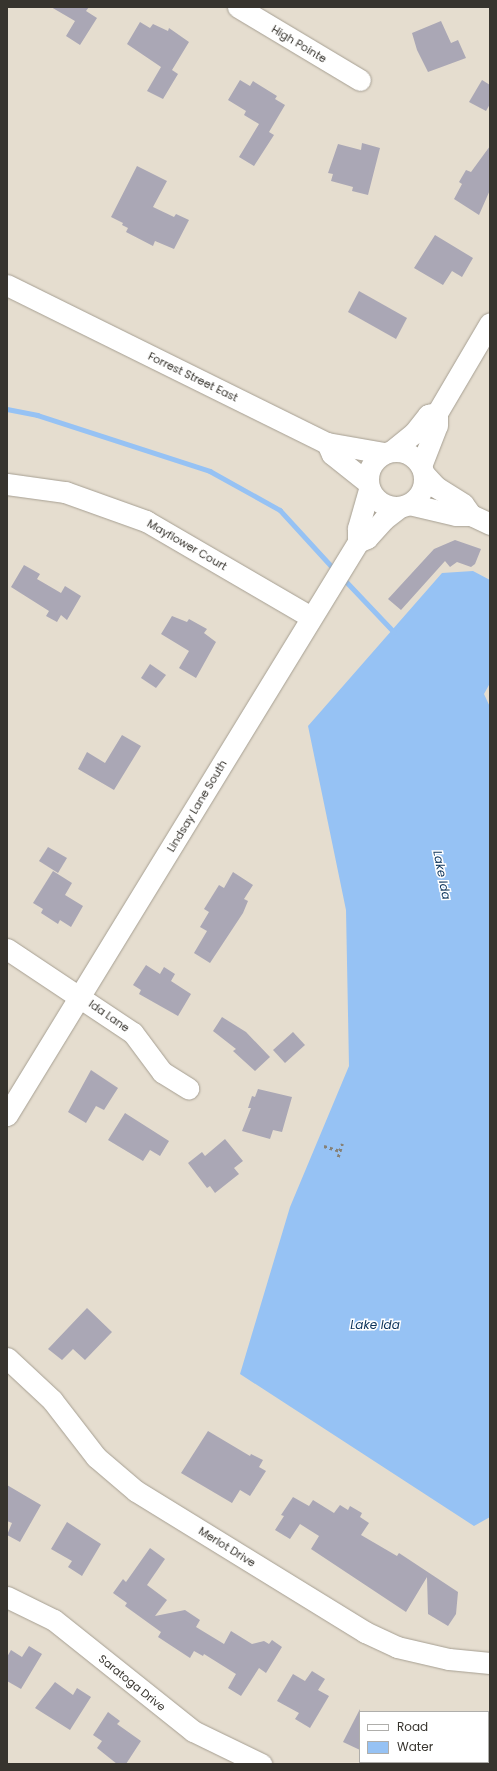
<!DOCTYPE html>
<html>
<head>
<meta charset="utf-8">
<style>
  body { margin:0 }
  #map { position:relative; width:497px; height:1771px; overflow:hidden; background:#e5ddcf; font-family:Poppins,sans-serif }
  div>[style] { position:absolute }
  .water>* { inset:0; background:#96c2f4 }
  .stream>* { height:4.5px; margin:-2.25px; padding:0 2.25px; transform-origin:2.25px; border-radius:2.25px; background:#96c2f4 }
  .building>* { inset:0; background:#aaa7b5 }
  .path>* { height:2.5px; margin-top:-1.25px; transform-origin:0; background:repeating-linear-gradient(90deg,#868177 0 3px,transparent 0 6px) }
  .roads { filter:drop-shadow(0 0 1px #a69f92) drop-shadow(0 0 1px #a69f92) }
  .minor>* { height:21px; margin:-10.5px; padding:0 10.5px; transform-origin:10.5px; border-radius:10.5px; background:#fff }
  .minor>.ring { margin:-10.5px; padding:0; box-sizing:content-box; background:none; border:21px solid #fff; border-radius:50% }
  span { translate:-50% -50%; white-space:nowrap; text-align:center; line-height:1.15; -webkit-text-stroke:3px #fff; paint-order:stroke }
  .street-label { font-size:11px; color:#37342e }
  .water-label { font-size:12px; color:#0b3259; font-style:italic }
  .frame { position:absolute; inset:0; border:8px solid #37342e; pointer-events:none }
  .legend { position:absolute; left:359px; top:1711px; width:130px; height:52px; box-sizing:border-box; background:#fff; border:1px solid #afaeab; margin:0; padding:5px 7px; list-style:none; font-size:12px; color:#37342e }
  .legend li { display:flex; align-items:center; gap:8px; height:20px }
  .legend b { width:20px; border:1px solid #afaeab }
</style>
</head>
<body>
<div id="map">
  <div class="water">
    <i style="clip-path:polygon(473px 571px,490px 580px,490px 683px,484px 694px,490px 707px,490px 1517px,474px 1526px,240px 1374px,290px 1207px,349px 1066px,346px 910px,308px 726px,442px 573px)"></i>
  </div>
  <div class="stream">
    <i style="left:7px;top:409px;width:31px;rotate:11deg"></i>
    <i style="left:37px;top:415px;width:182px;rotate:17.9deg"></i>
    <i style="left:210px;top:471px;width:80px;rotate:29.1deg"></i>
    <i style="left:280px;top:510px;width:81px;rotate:47.5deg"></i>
    <i style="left:343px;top:578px;width:74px;rotate:46.6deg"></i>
  </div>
  <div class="building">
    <i style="clip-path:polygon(51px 7px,89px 7px,86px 11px,97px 18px,80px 45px,66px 36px,75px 21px)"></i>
    <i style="clip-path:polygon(441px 21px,451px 43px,458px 40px,466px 58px,428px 72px,417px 50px,412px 33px)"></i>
    <i style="clip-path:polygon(140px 22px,150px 28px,153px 24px,168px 31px,169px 28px,189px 42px,172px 70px,178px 74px,163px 99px,147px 91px,161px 67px,127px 44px)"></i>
    <i style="clip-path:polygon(240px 80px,250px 86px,253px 81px,277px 96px,275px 99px,285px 105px,269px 132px,274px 135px,254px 166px,239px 157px,259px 124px,244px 115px,246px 111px,228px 100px)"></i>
    <i style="clip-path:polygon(482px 80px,490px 85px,490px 104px,486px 111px,469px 102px)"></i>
    <i style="clip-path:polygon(362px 143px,380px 148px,368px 195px,352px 191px,353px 187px,331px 181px,333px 174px,328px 173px,338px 144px,361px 150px)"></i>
    <i style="clip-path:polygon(490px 146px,490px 190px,479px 215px,454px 199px,462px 184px,459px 182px,466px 170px,471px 172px)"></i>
    <i style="clip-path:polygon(137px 166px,167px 181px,153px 207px,174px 217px,176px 214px,189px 220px,174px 249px,155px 241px,153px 246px,126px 232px,128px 228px,122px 225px,123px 223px,111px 217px)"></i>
    <i style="clip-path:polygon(435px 235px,473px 258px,462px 277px,452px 271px,443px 285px,414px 268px)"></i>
    <i style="clip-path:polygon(359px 291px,407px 318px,396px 339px,348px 312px)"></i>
    <i style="clip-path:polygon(455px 540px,481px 549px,475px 564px,471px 567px,457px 562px,450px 567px,445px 561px,401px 610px,388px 599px,434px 549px)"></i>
    <i style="clip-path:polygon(24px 565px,40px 574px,37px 579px,61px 593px,65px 586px,81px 596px,67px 620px,61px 615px,57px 622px,46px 616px,49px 611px,11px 587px)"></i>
    <i style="clip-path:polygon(172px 616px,187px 622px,189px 619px,207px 629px,204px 633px,216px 642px,196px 678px,179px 668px,189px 651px,161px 634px)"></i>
    <i style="clip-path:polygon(150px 664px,166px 675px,156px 688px,141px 678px)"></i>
    <i style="clip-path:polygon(122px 735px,141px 746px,114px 790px,78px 769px,87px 752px,105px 763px)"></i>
    <i style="clip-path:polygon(48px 847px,67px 858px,58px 873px,39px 861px)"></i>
    <i style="clip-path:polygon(53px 871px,72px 883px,65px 895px,83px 906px,71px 927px,60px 920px,58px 924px,41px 913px,43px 909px,33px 903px)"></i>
    <i style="clip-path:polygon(233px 872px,253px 885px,244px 899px,248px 901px,243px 913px,210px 963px,194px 953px,207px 931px,200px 927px,209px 912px,204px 909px,219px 885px,224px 888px)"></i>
    <i style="clip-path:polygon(146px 965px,160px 974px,164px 967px,175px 974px,171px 981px,191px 994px,178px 1016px,139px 994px,141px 990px,133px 985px)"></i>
    <i style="clip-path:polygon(222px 1017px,246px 1032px,270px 1057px,255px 1071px,233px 1051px,236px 1049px,213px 1031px)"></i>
    <i style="clip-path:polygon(293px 1032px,305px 1045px,285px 1063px,273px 1050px)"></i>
    <i style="clip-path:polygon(91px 1070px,118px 1088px,104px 1110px,96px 1106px,86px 1123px,68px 1112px)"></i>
    <i style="clip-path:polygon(258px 1089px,292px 1097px,282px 1132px,273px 1130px,270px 1139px,242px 1131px,251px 1108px,248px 1108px,252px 1096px,255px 1097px)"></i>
    <i style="clip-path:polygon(125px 1113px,169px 1141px,160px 1156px,150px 1150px,143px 1161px,108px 1140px)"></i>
    <i style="clip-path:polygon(225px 1139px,243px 1161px,234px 1168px,239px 1174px,215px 1193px,210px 1186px,207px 1188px,188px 1163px,202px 1152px,205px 1156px)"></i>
    <i style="clip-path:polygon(87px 1308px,112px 1332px,85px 1360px,73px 1349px,62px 1360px,48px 1349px)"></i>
    <i style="clip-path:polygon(208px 1431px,250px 1456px,251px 1454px,263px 1460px,259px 1467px,266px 1471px,250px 1496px,240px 1490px,232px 1503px,181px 1473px)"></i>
    <i style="clip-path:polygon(7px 1485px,41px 1505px,20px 1542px,7px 1535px,12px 1523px,7px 1521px)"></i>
    <i style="clip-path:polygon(293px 1497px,309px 1506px,313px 1500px,334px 1513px,340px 1505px,348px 1510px,350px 1506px,362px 1513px,360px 1517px,369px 1523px,361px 1535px,397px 1556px,399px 1553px,458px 1592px,456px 1614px,448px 1626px,428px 1614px,427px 1577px,406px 1612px,311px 1549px,319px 1536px,300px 1524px,290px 1539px,275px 1530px,284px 1516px,281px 1515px)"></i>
    <i style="clip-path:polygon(67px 1522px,101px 1544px,82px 1576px,68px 1567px,72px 1561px,51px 1549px)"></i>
    <i style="clip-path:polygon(150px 1548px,165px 1559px,147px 1585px,167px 1600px,155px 1616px,185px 1610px,200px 1620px,196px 1627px,224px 1644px,231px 1631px,252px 1644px,264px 1641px,269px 1644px,272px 1640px,282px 1647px,266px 1673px,259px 1668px,241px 1696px,228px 1688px,236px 1674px,204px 1654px,203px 1656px,194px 1651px,190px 1658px,158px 1637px,161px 1632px,125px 1606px,127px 1603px,113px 1593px,123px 1579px,126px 1582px)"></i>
    <i style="clip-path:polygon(29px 1646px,42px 1654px,21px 1689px,7px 1681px,7px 1657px,11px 1650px,22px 1657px)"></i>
    <i style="clip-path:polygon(312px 1671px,325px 1679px,318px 1690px,329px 1696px,310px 1728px,295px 1719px,299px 1713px,277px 1701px,293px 1674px,305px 1681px)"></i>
    <i style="clip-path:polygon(55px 1682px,73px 1695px,77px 1688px,91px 1697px,70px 1730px,35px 1708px)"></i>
    <i style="clip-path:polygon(360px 1709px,360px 1750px,343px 1742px)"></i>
    <i style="clip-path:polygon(108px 1712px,120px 1721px,117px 1724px,141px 1741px,126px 1764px,117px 1764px,97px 1748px,102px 1741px,93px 1735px)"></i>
  </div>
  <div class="path">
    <i style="left:324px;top:1146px;width:17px;rotate:17deg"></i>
    <i style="left:338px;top:1157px;width:14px;rotate:-73deg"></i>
  </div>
  <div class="roads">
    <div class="minor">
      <i style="left:238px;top:7px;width:142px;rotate:30.9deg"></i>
      <i style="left:7px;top:285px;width:357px;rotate:26.3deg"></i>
      <i style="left:327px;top:443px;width:58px;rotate:10deg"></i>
      <i style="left:327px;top:443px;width:12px;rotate:66deg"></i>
      <i style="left:332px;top:454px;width:45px;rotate:38.7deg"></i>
      <i style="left:393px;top:450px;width:27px;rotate:-39deg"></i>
      <i style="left:414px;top:433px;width:23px;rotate:-52deg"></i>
      <i style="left:428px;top:415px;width:9px;rotate:-13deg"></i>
      <i class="ring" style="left:368px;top:451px;width:35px;height:35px"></i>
      <i style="left:421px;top:466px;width:44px;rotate:-68.7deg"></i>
      <i style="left:437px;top:425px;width:12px;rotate:-90deg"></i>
      <i style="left:437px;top:413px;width:104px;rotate:-59.5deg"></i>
      <i style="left:424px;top:474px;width:18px;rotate:47deg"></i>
      <i style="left:436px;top:487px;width:32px;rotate:32deg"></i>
      <i style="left:463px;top:504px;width:14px;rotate:54deg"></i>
      <i style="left:471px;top:515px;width:21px;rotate:25deg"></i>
      <i style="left:7px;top:484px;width:59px;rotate:7.9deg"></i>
      <i style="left:65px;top:492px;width:86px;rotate:19.7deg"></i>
      <i style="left:146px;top:521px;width:191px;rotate:30.2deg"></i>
      <i style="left:409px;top:504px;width:48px;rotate:13.2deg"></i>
      <i style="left:456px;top:515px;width:15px"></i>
      <i style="left:358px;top:542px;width:10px;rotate:-24deg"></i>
      <i style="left:367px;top:538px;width:25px;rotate:-48deg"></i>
      <i style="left:384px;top:519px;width:20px;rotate:-37deg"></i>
      <i style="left:7px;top:949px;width:151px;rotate:33.7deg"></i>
      <i style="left:133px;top:1033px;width:49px;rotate:53.4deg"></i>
      <i style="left:162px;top:1072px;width:31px;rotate:32deg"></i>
      <i style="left:7px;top:1115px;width:672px;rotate:-58.51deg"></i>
      <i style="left:358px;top:542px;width:14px;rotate:-90deg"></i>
      <i style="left:358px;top:528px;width:40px;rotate:-74deg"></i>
      <i style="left:7px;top:1358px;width:62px;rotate:43deg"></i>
      <i style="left:52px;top:1400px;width:72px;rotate:52.3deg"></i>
      <i style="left:96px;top:1457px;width:52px;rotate:40.4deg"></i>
      <i style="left:136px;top:1491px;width:269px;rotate:31.6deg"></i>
      <i style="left:365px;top:1632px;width:35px;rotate:25deg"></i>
      <i style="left:397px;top:1647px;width:53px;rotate:13deg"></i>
      <i style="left:449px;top:1659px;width:41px;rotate:5.6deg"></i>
      <i style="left:7px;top:1597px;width:52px;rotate:26.1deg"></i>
      <i style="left:54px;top:1620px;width:178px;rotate:38.6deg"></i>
      <i style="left:193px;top:1731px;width:76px;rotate:25.9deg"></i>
    </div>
  </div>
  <div class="street-label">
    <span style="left:299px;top:44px;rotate:31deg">High Pointe</span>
    <span style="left:193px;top:377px;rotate:26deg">Forrest Street East</span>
    <span style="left:187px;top:545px;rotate:30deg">Mayflower Court</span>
    <span style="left:197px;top:806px;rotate:-59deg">Lindsay Lane South</span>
    <span style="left:109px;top:1016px;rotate:35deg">Ida Lane</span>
    <span style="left:227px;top:1547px;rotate:32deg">Merlot Drive</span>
    <span style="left:132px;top:1683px;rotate:39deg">Saratoga Drive</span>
  </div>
  <div class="water-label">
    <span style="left:442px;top:875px;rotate:79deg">Lake Ida</span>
    <span style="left:375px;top:1325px">Lake Ida</span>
  </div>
  <div class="frame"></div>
  <ul class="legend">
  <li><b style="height:5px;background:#fff"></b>Road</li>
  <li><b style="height:11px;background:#96c2f4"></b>Water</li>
  </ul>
</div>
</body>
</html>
